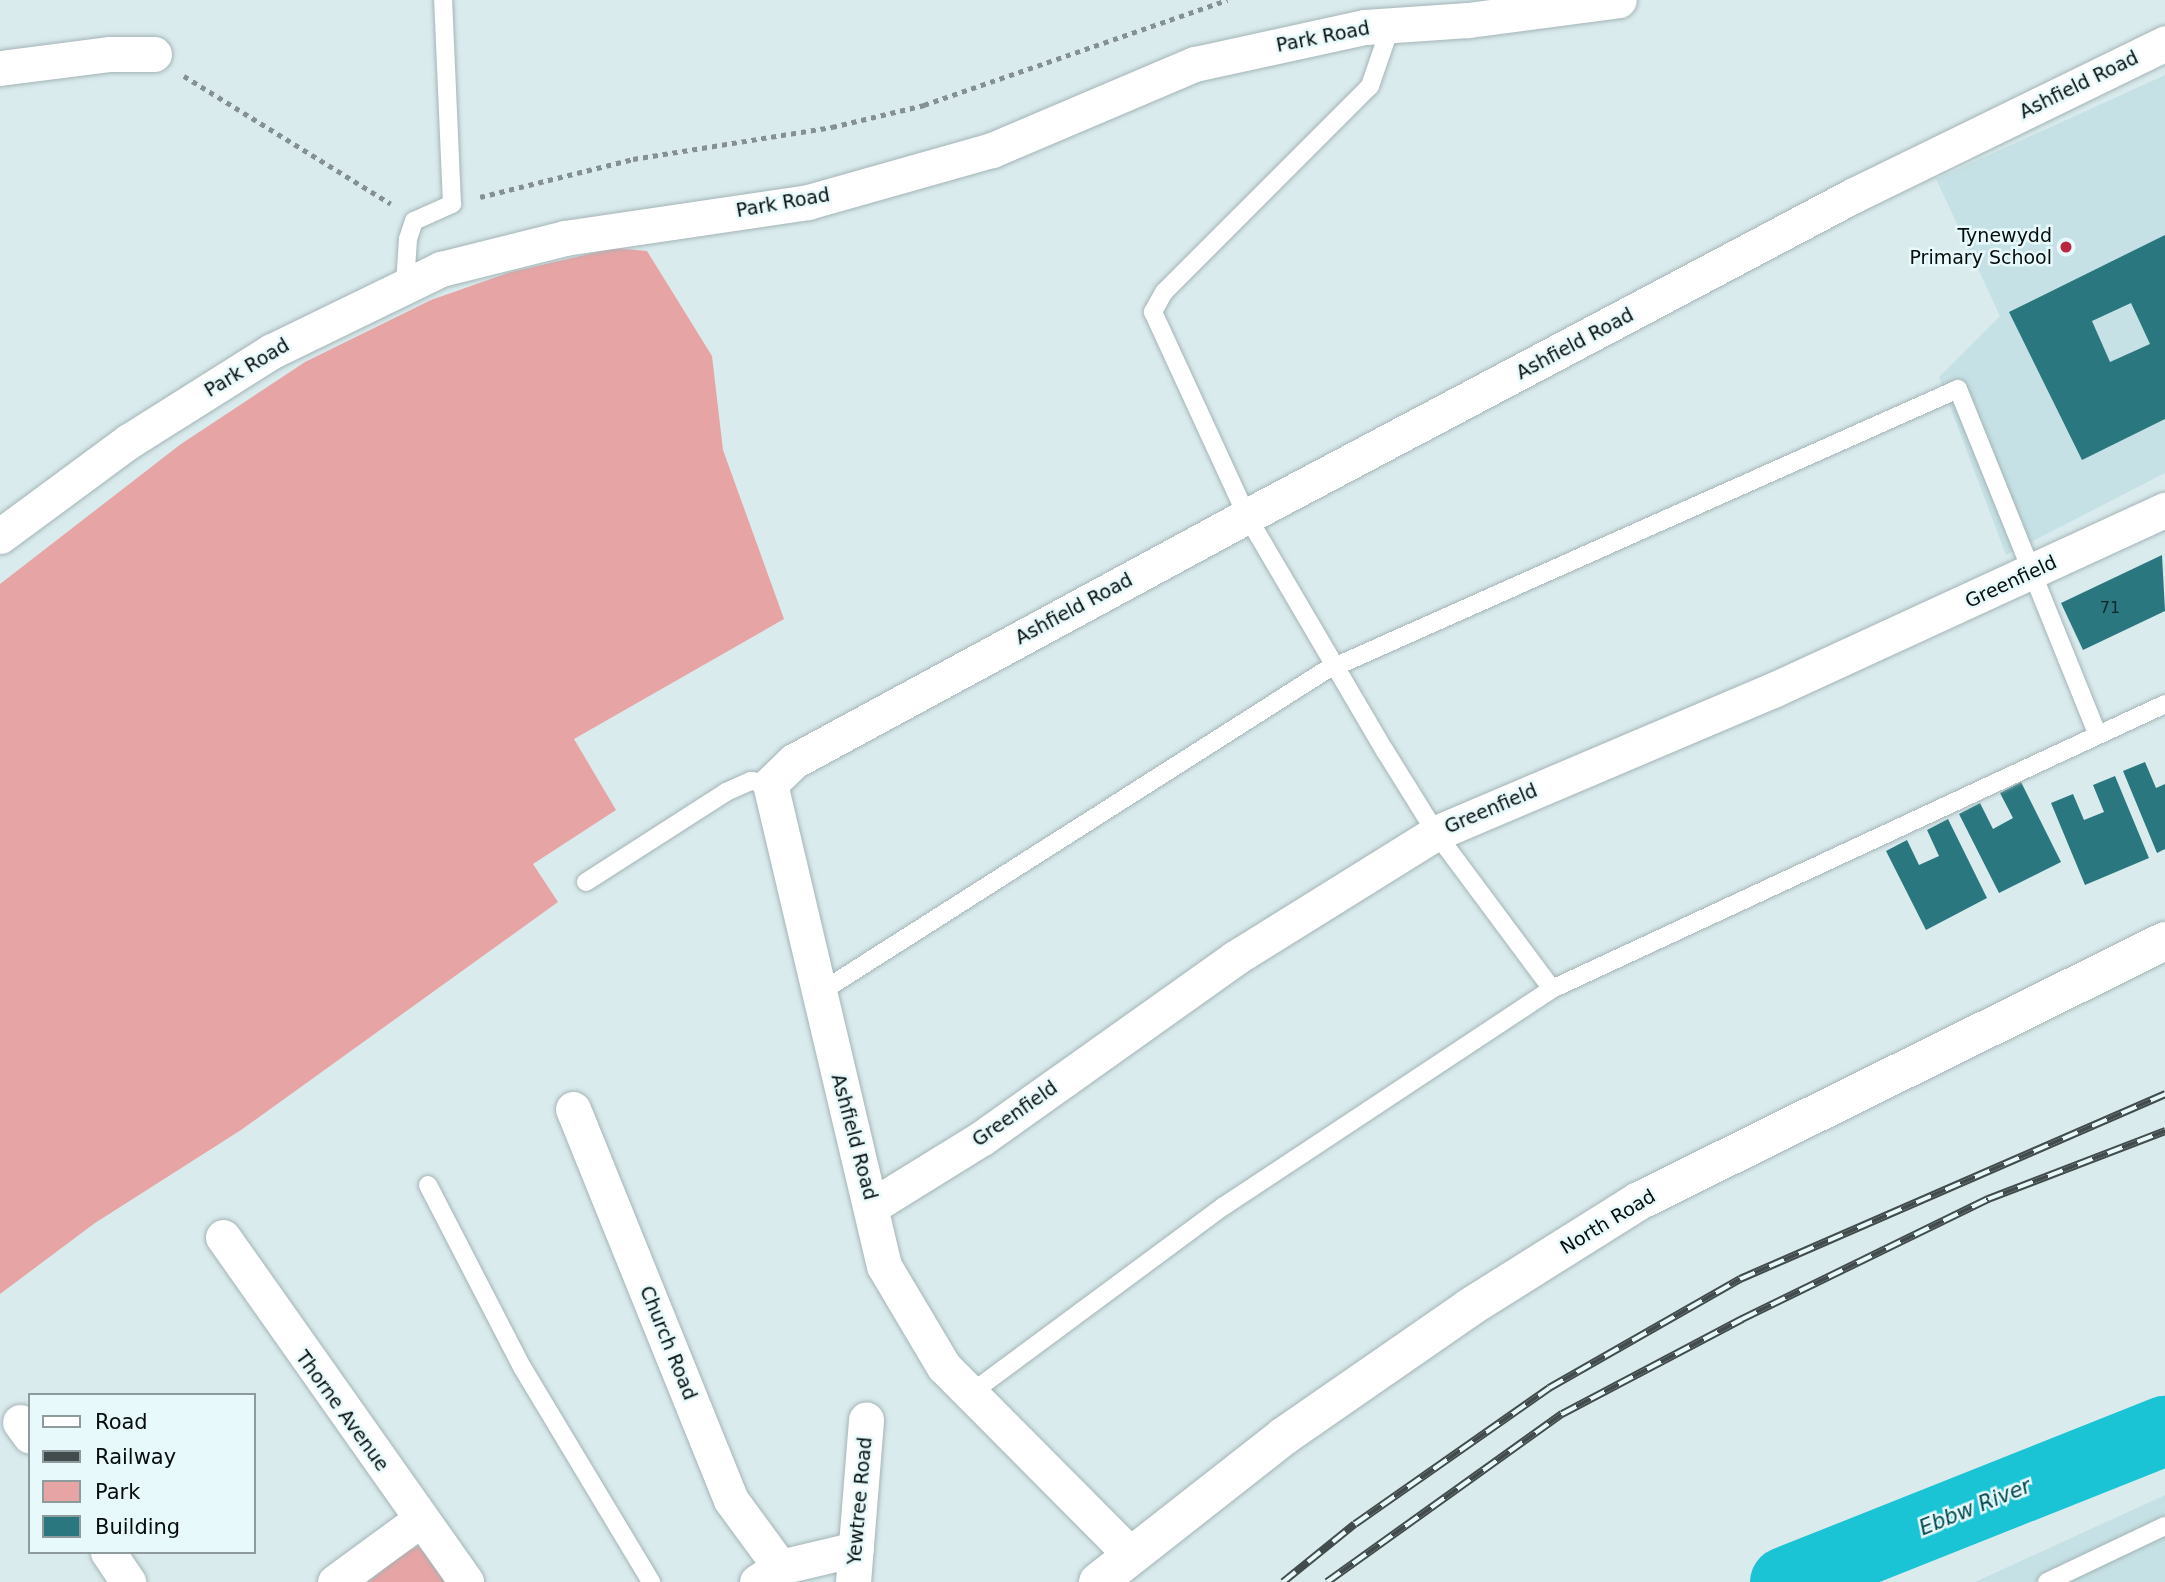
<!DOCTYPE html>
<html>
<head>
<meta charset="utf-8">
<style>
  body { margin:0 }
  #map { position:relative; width:2165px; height:1582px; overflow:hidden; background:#daebed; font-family:"DejaVu Sans",sans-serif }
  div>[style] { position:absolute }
  .built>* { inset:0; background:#c6e1e5 }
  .green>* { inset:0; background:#e7a4a5 }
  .river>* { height:70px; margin:-35px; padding:0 35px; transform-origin:35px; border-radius:35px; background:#1bc4d4 }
  .building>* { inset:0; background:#2a777f }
  .path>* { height:4.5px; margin-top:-2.25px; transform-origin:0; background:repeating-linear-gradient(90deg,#849091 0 5px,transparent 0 10px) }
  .roads { filter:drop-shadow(0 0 2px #a3b4b6) drop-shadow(0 0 2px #a3b4b6) }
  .lane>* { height:18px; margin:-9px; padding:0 9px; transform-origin:9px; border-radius:9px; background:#fff }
  .street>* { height:35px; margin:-17.5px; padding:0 17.5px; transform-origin:17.5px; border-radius:17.5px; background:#fff }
  .secondary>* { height:38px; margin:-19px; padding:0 19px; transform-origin:19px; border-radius:19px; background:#fff }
  .rail>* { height:8px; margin-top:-4px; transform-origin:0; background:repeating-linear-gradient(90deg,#e7f9fb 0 16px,#424c4c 0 32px); box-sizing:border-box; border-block:2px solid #424c4c }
  .dots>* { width:19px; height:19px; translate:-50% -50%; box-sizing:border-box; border:4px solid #e7f9fb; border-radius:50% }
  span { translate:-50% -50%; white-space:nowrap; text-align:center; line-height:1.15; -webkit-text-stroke:5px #e7f9fb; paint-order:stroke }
  .number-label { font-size:16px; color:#10282a }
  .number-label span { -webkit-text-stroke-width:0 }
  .street-label { font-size:19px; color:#070d0d }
  .poi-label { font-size:19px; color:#070d0d }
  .right { translate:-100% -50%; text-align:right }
  .water-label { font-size:21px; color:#034950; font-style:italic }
  .legend { position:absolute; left:28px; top:1393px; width:228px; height:161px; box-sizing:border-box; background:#e7f9fb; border:2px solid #8d9b9c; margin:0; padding:9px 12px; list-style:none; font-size:21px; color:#070d0d }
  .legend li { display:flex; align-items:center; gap:14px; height:35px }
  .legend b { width:35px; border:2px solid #8d9b9c }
</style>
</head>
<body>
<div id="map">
  <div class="built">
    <i style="clip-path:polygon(2165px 75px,2165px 473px,2006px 555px,1939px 377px,2000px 316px,1936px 179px)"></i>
    <i style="clip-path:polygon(2165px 1495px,2165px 1582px,1975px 1582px)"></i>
  </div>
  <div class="green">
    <i style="clip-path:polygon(615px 248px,647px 251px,712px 356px,723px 450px,784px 619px,574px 739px,616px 810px,533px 864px,558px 902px,241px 1130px,95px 1223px,0 1294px,0 584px,181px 444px,305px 362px,431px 300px,511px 272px)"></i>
    <i style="clip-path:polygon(418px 1546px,450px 1582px,368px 1582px,402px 1554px)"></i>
  </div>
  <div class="river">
    <i style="left:1785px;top:1582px;width:409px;rotate:-21.7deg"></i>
  </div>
  <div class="building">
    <i style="clip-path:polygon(evenodd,2165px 235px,2165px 419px,2082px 460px,2009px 312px,2165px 235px,2131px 303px,2150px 344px,2110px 362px,2092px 321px,2131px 303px)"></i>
    <i style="clip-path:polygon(2162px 555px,2165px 611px,2083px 650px,2061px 603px)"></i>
    <i style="clip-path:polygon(2145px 762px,2156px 788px,2165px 784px,2165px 849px,2157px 853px,2123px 771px)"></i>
    <i style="clip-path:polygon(2115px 776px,2149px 858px,2085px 885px,2051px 803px,2073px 794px,2084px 820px,2104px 812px,2093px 785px)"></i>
    <i style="clip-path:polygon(2021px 782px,2061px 862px,1999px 893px,1959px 814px,1980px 803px,1993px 829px,2013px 818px,2000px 793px)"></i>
    <i style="clip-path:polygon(1948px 819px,1987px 898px,1926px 930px,1886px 851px,1907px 840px,1919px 865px,1939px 856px,1927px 830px)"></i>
  </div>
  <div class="path">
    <i style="left:184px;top:76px;width:243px;rotate:31.7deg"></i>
    <i style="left:480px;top:197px;width:158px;rotate:-13.9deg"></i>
    <i style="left:633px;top:159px;width:202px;rotate:-9.1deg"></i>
    <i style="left:832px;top:127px;width:95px;rotate:-13.4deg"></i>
    <i style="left:924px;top:105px;width:321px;rotate:-19.1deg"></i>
  </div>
  <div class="roads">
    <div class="lane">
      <i style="left:1391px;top:25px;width:65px;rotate:109deg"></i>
      <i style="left:1370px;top:86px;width:291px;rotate:135deg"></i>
      <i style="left:1164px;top:292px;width:23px;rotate:119deg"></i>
      <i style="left:1153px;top:312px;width:225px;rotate:65.3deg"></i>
      <i style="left:1247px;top:516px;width:273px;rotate:59.6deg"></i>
      <i style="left:1385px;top:751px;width:97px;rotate:58.1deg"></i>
      <i style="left:1436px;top:833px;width:194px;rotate:53.4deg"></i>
      <i style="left:405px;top:284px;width:45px;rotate:-86.2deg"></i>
      <i style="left:408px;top:239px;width:19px;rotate:-72deg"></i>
      <i style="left:414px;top:221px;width:42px;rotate:-24.1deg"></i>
      <i style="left:452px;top:204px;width:204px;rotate:-92.5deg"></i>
      <i style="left:586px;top:882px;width:166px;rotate:-32.7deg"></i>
      <i style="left:726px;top:792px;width:27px;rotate:-24deg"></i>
      <i style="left:751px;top:781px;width:19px;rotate:9deg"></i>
      <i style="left:816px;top:995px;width:601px;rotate:-32.5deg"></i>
      <i style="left:1323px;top:672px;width:695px;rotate:-24.02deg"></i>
      <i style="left:1958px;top:389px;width:371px;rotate:68deg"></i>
      <i style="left:428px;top:1185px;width:205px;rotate:62.7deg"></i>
      <i style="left:522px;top:1367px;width:251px;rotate:59deg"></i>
      <i style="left:971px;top:1393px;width:315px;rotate:-36.5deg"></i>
      <i style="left:1224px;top:1206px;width:393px;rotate:-33.5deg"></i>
      <i style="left:1552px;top:989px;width:676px;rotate:-24.93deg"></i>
      <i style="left:2047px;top:1582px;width:131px;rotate:-25.4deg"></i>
    </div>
    <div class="street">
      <i style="left:0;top:68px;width:111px;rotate:-7.3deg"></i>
      <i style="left:110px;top:54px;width:44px"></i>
      <i style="left:0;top:536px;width:160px;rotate:-36.4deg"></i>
      <i style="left:129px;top:441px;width:169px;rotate:-32.2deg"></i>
      <i style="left:272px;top:351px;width:188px;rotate:-25.9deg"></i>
      <i style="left:441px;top:269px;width:128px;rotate:-14deg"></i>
      <i style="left:565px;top:238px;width:246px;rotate:-8.4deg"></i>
      <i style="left:808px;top:202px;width:191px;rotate:-15.8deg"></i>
      <i style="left:992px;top:150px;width:220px;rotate:-23deg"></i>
      <i style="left:1195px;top:64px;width:174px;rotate:-12.3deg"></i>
      <i style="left:1365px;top:27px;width:103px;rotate:-3.9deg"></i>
      <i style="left:1468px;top:20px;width:152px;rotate:-7.5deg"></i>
      <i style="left:573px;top:1109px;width:422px;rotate:68deg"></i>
      <i style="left:731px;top:1500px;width:83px;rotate:53.8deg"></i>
      <i style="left:872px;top:1206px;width:129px;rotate:-31.7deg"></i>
      <i style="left:982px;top:1138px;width:310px;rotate:-35.4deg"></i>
      <i style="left:1235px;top:958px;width:237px;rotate:-31.9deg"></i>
      <i style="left:1436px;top:833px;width:366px;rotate:-23deg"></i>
      <i style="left:1773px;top:690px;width:431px;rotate:-24.7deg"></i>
      <i style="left:223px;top:1237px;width:422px;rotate:54.8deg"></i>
      <i style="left:20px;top:1422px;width:17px;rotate:54deg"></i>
      <i style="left:108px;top:1552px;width:36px;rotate:56deg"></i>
      <i style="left:1131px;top:1555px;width:265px;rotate:-134.8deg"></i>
      <i style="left:944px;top:1367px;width:117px;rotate:-120.7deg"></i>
      <i style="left:884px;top:1266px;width:495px;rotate:-103.3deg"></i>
      <i style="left:770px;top:784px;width:33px;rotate:-44deg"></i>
      <i style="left:794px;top:761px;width:515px;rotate:-28.41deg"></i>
      <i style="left:1247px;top:516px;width:687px;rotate:-27.87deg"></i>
      <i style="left:1854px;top:195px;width:346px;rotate:-26deg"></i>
      <i style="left:335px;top:1582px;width:107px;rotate:-36.2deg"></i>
      <i style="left:757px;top:1582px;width:27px;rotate:-33deg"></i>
      <i style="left:780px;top:1567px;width:78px;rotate:-13.3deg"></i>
      <i style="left:853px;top:1582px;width:163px;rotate:-85.4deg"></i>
    </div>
    <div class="secondary">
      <i style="left:1098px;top:1582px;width:236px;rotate:-38.1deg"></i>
      <i style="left:1284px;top:1436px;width:226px;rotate:-34.7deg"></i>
      <i style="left:1470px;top:1307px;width:199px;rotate:-32.1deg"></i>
      <i style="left:1639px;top:1201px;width:587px;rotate:-26.3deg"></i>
    </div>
  </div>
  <div class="rail">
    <i style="left:1283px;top:1582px;width:92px;rotate:-38.9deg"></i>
    <i style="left:1355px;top:1524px;width:237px;rotate:-35deg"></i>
    <i style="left:1549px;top:1388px;width:220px;rotate:-29.7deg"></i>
    <i style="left:1740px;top:1279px;width:464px;rotate:-23.5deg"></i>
    <i style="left:1327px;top:1582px;width:289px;rotate:-35.6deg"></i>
    <i style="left:1562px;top:1414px;width:204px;rotate:-27.8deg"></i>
    <i style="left:1742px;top:1319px;width:274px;rotate:-26deg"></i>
    <i style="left:1988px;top:1199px;width:190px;rotate:-21deg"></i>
  </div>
  <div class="dots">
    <i style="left:2066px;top:247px;background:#b92840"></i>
  </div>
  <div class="number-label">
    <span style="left:2110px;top:608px">71</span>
  </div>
  <div class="street-label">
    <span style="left:1323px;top:37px;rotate:-11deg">Park Road</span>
    <span style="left:2079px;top:85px;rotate:-26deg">Ashfield Road</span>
    <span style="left:783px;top:203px;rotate:-10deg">Park Road</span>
    <span style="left:1575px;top:344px;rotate:-28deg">Ashfield Road</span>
    <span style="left:247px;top:368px;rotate:-31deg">Park Road</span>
    <span style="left:2011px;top:582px;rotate:-25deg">Greenfield</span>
    <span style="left:1074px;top:609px;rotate:-28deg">Ashfield Road</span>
    <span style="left:1491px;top:809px;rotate:-23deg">Greenfield</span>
    <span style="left:1015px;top:1114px;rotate:-35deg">Greenfield</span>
    <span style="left:854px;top:1137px;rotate:75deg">Ashfield Road</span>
    <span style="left:1608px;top:1222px;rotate:-31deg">North Road</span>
    <span style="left:668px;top:1343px;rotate:68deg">Church Road</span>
    <span style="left:342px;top:1411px;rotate:54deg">Thorne Avenue</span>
    <span style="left:860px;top:1501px;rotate:-85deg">Yewtree Road</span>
  </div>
  <div class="poi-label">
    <span class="right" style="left:2052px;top:247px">Tynewydd<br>Primary School</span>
  </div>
  <div class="water-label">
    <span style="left:1975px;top:1507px;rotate:-22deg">Ebbw River</span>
  </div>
  <ul class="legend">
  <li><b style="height:9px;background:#fff"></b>Road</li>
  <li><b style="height:9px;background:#424c4c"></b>Railway</li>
  <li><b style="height:19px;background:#e7a4a5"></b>Park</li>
  <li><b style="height:19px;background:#2a777f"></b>Building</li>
  </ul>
</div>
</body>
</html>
